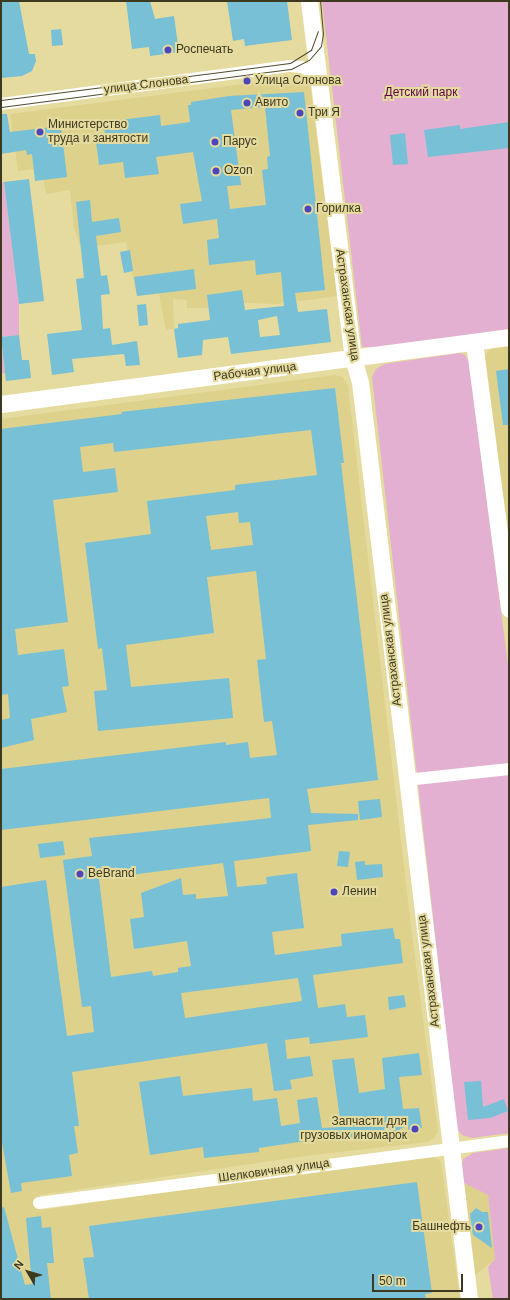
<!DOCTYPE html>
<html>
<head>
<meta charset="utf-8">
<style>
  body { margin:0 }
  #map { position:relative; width:510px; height:1300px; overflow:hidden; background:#e5db9e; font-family:Helvetica,sans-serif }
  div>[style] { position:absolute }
  .built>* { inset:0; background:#ddd18c }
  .green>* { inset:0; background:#e3b0d1 }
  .building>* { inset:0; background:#77c0d6 }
  .street>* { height:12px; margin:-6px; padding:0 6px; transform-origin:6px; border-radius:6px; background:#fff }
  .secondary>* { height:17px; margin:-8.5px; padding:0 8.5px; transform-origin:8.5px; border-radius:8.5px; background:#fff }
  .tram>* { height:1px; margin:-0.5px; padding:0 0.5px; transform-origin:0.5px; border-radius:0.5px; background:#514c2f }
  .dots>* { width:11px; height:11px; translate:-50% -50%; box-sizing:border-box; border:2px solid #e5db9e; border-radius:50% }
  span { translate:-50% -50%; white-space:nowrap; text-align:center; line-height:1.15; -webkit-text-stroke:4px #e5db9e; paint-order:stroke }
  .poi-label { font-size:12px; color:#3d3920 }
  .left { translate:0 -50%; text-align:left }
  .right { translate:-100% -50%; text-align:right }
  .street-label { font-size:12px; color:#3d3920 }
  .park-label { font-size:12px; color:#5a0148 }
  .frame { position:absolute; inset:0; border:2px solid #3d3920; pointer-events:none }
  .north { position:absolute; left:8px; top:1252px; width:40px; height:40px; -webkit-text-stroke:3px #e5db9e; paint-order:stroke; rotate:308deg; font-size:11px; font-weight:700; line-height:16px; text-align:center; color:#3d3920 }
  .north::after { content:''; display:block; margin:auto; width:14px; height:18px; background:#3d3920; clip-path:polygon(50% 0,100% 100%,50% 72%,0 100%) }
  .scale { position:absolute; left:372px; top:1274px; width:91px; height:18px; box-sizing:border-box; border:2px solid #3d3920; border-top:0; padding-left:5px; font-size:12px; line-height:14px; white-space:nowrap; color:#3d3920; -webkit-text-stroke:3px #e5db9e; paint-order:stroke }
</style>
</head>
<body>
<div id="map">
  <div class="built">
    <i style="clip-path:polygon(300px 77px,310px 83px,337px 296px,278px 304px,244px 303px,244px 307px,209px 312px,208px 308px,187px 308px,187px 300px,173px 299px,174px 329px,166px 330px,159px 294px,137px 296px,126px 242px,81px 248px,74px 228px,70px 190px,46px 194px,42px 168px,18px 171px,10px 114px)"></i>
    <i style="clip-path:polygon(509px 344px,509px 540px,485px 364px,485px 356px,490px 349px)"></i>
    <i style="clip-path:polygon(335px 375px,343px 377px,348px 386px,412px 935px,438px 1132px,434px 1138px,427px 1142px,305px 1156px,40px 1195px,41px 1210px,431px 1155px,441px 1162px,460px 1299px,1px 1299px,1px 419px)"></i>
    <i style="clip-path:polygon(462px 1182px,488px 1195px,495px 1259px,473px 1277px)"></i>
  </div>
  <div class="green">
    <i style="clip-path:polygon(322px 1px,509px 1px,509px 329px,383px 347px,362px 347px)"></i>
    <i style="clip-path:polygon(4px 182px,19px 304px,19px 335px,1px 337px,1px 183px)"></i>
    <i style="clip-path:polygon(1px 339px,5px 373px,1px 374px)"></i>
    <i style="clip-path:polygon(460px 353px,465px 355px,469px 362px,509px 673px,509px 1133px,472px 1138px,462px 1135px,457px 1129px,372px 377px,376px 369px,384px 364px)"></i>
    <i style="clip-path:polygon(509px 1148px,509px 1299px,493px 1299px,488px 1267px,495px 1259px,488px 1195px,462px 1182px,461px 1169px,463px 1159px,473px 1153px)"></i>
  </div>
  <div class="building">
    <i style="clip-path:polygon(1px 1px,19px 1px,29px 54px,35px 54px,36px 61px,32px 71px,22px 76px,1px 78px)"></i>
    <i style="clip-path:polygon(126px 1px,150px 1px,155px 19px,174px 16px,179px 52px,150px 56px,149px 47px,132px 49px)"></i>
    <i style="clip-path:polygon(227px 1px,287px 1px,292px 40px,245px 46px,244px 39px,233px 41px)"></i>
    <i style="clip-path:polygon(61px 29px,63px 45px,52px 46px,51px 30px)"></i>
    <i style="clip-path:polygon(evenodd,304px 92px,325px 290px,295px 293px,298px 312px,327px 309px,331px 342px,231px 354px,228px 337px,203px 340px,202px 355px,178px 358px,174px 329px,178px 328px,178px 324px,210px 320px,207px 295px,242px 290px,245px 310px,284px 306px,281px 272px,256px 275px,255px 260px,209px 265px,207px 240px,219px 238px,217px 219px,183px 224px,180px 204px,202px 201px,193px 152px,156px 157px,159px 174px,125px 178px,123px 162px,99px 165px,95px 134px,105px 133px,103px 122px,160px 115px,161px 126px,190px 122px,188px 105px,191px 105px,191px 102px,229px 96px,304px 92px,265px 107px,270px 156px,267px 157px,268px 169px,262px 170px,266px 205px,230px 209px,227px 186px,241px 185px,231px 110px,265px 107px,304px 92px,277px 316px,280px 335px,260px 337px,258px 320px,277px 316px)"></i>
    <i style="clip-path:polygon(1px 114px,7px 114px,10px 132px,61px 126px,67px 177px,35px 181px,32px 154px,27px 155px,26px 150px,1px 154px)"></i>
    <i style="clip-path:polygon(509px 122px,509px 148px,428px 157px,424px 130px,460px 125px,460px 129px)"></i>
    <i style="clip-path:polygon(405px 133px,408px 164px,393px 165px,390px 135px)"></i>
    <i style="clip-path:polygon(29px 179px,44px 301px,19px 304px,4px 182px)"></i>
    <i style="clip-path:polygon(90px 200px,92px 222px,119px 218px,121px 232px,96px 236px,101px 276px,107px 275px,110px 294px,101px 295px,103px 329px,110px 328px,112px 345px,137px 341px,140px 365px,126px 366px,124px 354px,72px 359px,74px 372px,52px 375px,47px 334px,82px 330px,76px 279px,84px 278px,76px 202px)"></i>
    <i style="clip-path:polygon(130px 250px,133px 271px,124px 273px,120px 252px)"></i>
    <i style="clip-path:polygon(194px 269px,196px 289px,137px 296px,134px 277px)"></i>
    <i style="clip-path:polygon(146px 304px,148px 325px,139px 326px,137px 305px)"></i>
    <i style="clip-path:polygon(19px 335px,22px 360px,29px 360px,31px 378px,6px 381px,1px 337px)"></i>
    <i style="clip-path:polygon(509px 369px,509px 425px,503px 425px,496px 371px)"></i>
    <i style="clip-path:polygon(evenodd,335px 388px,344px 463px,341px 463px,378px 780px,307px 789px,311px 813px,358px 814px,358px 820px,308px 825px,311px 851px,234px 861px,237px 887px,267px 884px,266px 877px,297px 873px,304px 928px,272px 932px,275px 955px,342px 946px,341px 934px,393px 928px,395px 939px,400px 939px,403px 963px,313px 975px,318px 1008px,345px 1004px,347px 1017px,365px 1015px,368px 1037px,310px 1044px,309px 1037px,285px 1040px,287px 1059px,310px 1056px,313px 1076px,290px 1080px,292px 1089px,274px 1091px,267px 1043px,72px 1072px,79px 1126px,74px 1126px,78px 1153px,69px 1155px,72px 1176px,21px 1183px,22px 1191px,11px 1193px,1px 1137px,1px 887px,46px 880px,67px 1036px,94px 1032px,91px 1006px,82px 1007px,63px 860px,92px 856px,89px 838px,271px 818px,269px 798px,1px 830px,1px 769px,226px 742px,226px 745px,248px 742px,250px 758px,277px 755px,272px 721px,264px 722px,257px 660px,266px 659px,256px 571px,207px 577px,214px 633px,126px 645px,131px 687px,229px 678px,233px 718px,98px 731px,94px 691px,107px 690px,102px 648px,98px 649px,85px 543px,151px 534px,147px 501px,235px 490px,235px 485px,317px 475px,311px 430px,114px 452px,113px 443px,80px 447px,83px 472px,115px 468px,118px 492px,53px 500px,68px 622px,15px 629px,18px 655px,64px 649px,69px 686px,62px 687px,67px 712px,31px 719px,34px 740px,1px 748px,1px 720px,10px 718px,8px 694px,1px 695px,1px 429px,122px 414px,121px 412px,335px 388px,238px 512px,239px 523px,250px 522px,253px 545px,211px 550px,206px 516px,238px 512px,335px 388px,223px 863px,228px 896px,196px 899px,196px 894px,183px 895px,181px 878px,141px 893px,144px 917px,130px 919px,134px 949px,187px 941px,191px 966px,178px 968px,178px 972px,153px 976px,152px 971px,111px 977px,99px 879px,223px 863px,335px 388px,298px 978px,302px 1001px,185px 1018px,181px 993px,298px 978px)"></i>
    <i style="clip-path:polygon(380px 799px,382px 817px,360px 820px,358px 801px)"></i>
    <i style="clip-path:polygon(63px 841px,65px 855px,40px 858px,38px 844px)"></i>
    <i style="clip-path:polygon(339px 851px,350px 852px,348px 867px,337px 866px)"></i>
    <i style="clip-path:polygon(365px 861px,365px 865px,382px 864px,383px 877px,357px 880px,355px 862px)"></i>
    <i style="clip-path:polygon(404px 995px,406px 1007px,389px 1010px,388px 997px)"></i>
    <i style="clip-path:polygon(419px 1053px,422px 1075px,399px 1077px,403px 1109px,419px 1108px,422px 1128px,408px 1130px,408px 1125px,389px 1135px,332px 1141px,331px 1137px,259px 1148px,259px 1152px,204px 1158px,203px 1147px,150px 1155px,139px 1082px,180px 1076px,183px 1096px,252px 1088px,253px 1101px,277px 1098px,281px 1126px,300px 1123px,297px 1100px,317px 1097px,322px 1128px,341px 1127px,332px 1060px,354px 1058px,359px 1093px,385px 1089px,382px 1058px)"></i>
    <i style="clip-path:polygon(481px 1081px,483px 1107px,504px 1099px,508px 1111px,490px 1118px,468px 1120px,464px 1082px)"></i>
    <i style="clip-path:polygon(417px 1182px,432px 1293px,425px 1294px,426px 1299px,89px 1299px,83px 1258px,94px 1257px,89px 1226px)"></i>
    <i style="clip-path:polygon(4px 1207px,25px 1285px,32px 1284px,26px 1218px,41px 1216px,42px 1228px,51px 1227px,54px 1263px,47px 1263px,51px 1299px,1px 1299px,1px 1208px)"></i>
    <i style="clip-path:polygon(476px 1208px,482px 1212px,488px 1212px,492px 1248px,473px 1235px,470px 1214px)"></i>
  </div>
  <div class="street">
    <i style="left:1px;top:104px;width:292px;rotate:-7.5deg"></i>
    <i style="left:291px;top:66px;width:11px;rotate:5deg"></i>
    <i style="left:302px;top:67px;width:18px;rotate:27deg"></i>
    <i style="left:406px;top:780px;width:104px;rotate:-6.1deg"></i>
    <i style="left:39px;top:1203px;width:474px;rotate:-7.5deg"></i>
  </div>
  <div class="secondary">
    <i style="left:309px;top:1px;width:360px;rotate:83deg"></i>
    <i style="left:353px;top:358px;width:25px;rotate:74deg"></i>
    <i style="left:360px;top:382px;width:923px;rotate:83.22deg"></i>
    <i style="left:474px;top:342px;width:269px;rotate:82.5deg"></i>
    <i style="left:1px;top:404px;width:512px;rotate:-7.51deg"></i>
  </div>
  <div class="tram">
    <i style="left:1px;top:100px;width:291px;rotate:-7.3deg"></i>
    <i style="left:290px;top:63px;width:25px;rotate:-32deg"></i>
    <i style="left:311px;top:50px;width:20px;rotate:-70deg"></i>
    <i style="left:1px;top:107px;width:292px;rotate:-7.5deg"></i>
    <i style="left:291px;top:69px;width:20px;rotate:-27deg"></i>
    <i style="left:309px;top:60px;width:18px;rotate:-49deg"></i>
    <i style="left:321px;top:46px;width:12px;rotate:-81deg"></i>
    <i style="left:323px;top:34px;width:33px;rotate:-95deg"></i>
  </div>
  <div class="dots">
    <i style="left:168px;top:50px;background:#4c45bc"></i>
    <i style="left:247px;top:81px;background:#4c45bc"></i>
    <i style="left:247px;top:103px;background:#4c45bc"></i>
    <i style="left:300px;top:113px;background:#4c45bc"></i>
    <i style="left:40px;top:132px;background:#4c45bc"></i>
    <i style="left:215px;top:142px;background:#4c45bc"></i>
    <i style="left:216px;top:171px;background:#4c45bc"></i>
    <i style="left:308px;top:209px;background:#4c45bc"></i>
    <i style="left:80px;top:874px;background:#4c45bc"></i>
    <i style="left:334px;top:892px;background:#4c45bc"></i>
    <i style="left:415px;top:1129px;background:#4c45bc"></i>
    <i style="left:479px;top:1227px;background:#4c45bc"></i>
  </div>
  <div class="poi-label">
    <span class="left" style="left:176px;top:50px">Роспечать</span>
    <span class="left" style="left:255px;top:81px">Улица Слонова</span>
    <span class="left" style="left:255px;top:103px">Авито</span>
    <span class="left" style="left:308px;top:113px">Три Я</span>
    <span class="left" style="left:48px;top:132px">Министерство<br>труда и занятости</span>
    <span class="left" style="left:223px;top:142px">Парус</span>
    <span class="left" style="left:224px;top:171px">Ozon</span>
    <span class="left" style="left:316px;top:209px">Горилка</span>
    <span class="left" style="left:88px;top:874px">BeBrand</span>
    <span class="left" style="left:342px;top:892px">Ленин</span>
    <span class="right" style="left:407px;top:1129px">Запчасти для<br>грузовых иномарок</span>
    <span class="right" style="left:471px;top:1227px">Башнефть</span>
  </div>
  <div class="street-label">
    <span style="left:146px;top:85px;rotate:-7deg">улица Слонова</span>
    <span style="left:347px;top:305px;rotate:82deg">Астраханская улица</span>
    <span style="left:255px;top:372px;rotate:-7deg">Рабочая улица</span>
    <span style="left:391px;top:650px;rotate:-97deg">Астраханская улица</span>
    <span style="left:429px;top:971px;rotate:-97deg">Астраханская улица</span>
    <span style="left:274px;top:1171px;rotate:-8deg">Шелковичная улица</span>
  </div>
  <div class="park-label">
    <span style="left:421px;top:93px">Детский парк</span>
  </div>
  <div class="frame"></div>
  <div class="north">N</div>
  <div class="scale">50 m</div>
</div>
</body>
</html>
